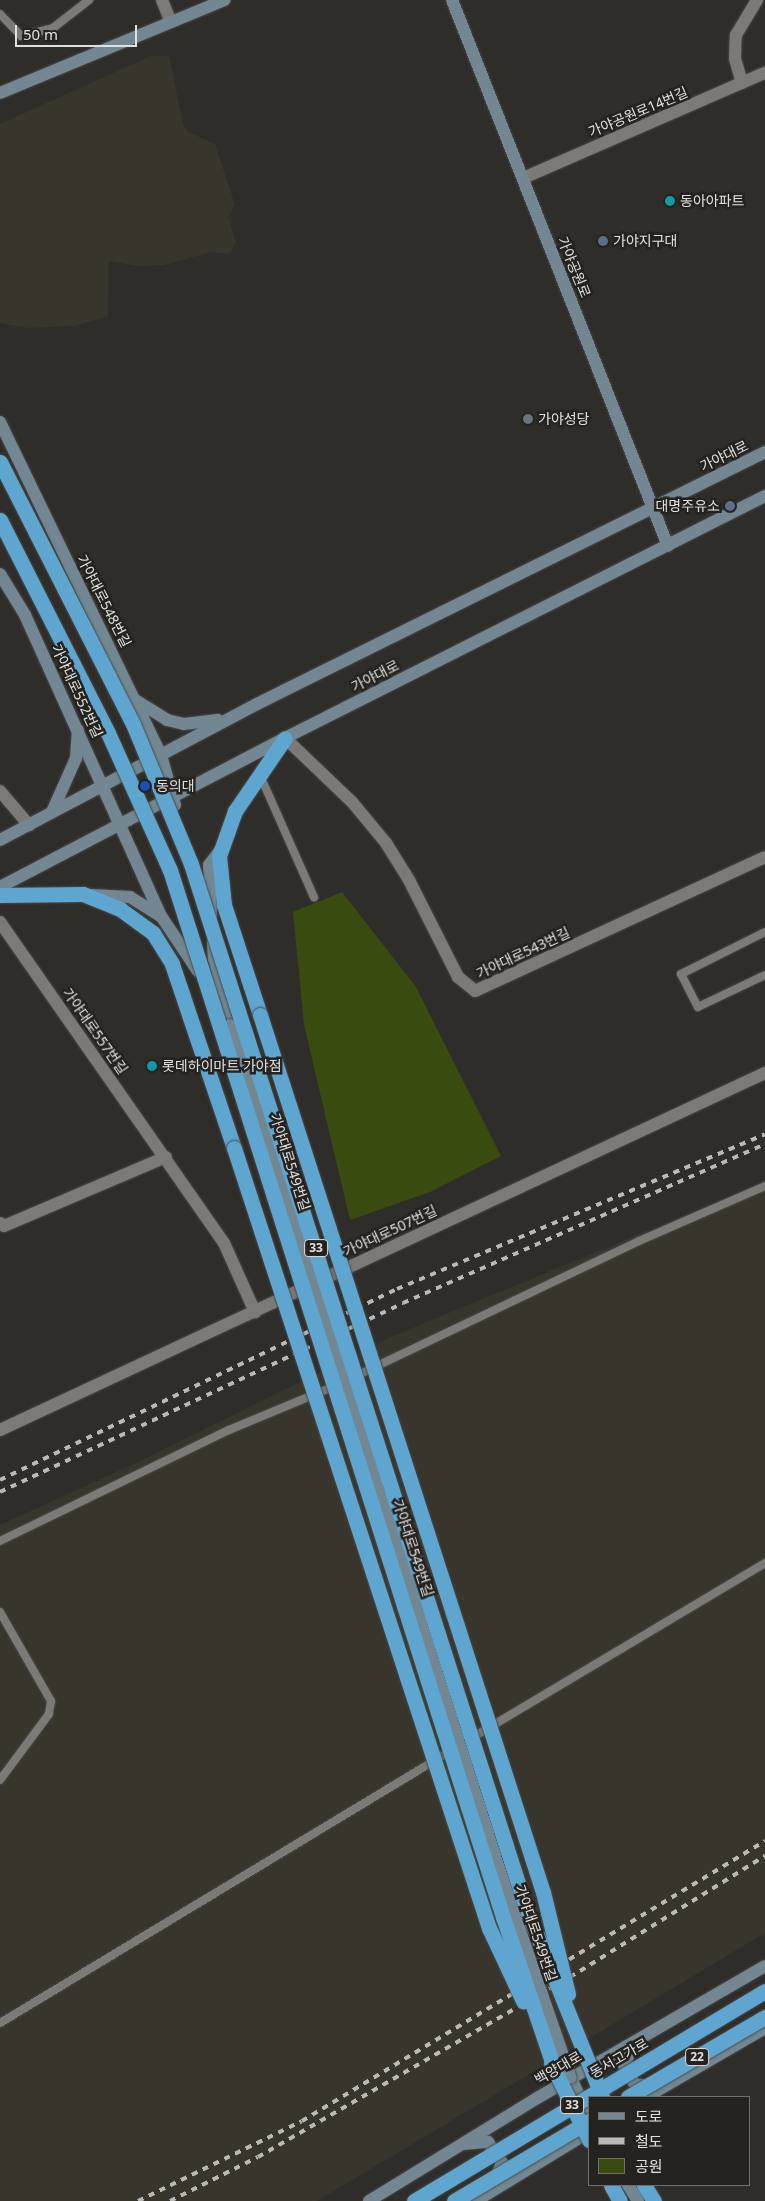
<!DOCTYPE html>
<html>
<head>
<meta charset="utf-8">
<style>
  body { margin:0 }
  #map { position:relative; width:765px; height:2201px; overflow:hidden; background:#2e2d2a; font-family:"Noto Sans","Noto Sans KR",sans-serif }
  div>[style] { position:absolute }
  .built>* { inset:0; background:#38352c }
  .green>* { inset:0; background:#394b0f }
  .roads { filter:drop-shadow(0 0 1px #4b4a47) drop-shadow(0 0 1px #4b4a47) }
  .lane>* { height:8px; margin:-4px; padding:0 4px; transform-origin:4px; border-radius:4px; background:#7b7a76 }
  .street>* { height:12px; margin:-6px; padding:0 6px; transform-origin:6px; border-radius:6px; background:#7b7a76 }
  .secondary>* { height:12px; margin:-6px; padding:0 6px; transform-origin:6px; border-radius:6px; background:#728791 }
  .highway>* { height:15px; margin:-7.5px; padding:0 7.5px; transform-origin:7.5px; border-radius:7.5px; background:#5ea5cf }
  .rail>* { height:4px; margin-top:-2px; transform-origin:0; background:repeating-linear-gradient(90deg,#bab9b6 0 6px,transparent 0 12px) }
  .bridges { filter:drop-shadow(0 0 1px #4b4a47) drop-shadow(0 0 1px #4b4a47) }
  .secondary-bridge>* { height:12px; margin:-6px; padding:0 6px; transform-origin:6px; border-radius:6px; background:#728791 }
  .highway-bridge>* { height:15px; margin:-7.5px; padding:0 7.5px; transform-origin:7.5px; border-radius:7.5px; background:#5ea5cf }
  .dots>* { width:14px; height:14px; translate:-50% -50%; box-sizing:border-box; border:2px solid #242320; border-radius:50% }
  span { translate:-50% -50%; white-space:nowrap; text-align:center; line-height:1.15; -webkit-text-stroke:5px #242320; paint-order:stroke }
  .shield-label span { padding:1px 4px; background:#242320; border:1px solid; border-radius:4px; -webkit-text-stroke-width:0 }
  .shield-label { font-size:12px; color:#e1e0de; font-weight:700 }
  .street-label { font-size:14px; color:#e1e0de }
  .poi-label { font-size:14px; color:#e1e0de }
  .left { translate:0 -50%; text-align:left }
  .right { translate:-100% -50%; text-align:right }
  .legend { position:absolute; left:588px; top:2096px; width:162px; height:90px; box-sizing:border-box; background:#242320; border:1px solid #706f6c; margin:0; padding:6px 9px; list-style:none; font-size:15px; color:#e1e0de }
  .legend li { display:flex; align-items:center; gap:10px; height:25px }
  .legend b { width:25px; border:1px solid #706f6c }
  .scale { position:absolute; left:15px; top:25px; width:122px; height:22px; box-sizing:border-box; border:2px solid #e1e0de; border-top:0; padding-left:6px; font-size:15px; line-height:18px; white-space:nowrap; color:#e1e0de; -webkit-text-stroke:4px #242320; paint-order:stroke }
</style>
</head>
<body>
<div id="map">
  <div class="built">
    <i style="clip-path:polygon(151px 56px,169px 56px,183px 124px,188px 132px,215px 144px,235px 205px,228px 217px,236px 243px,230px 254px,211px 252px,164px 265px,138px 266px,109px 261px,108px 316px,75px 326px,29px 328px,0 323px,0 124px)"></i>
    <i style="clip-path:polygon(765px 1182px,765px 1933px,317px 2201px,0 2201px,0 1525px,138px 1462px,393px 1336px)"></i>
  </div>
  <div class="green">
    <i style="clip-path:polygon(342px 892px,416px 987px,501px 1156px,430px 1192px,350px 1220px,304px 1025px,293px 912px)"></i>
  </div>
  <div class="roads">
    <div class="lane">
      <i style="left:0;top:14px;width:30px;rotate:46deg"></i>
      <i style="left:21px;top:36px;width:33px;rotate:-14deg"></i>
      <i style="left:53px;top:28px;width:46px;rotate:-37.9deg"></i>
      <i style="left:259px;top:773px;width:136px;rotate:66.1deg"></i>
      <i style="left:765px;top:932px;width:94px;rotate:153.4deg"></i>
      <i style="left:681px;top:974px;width:37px;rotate:63deg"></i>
      <i style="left:698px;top:1007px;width:74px;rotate:-25.5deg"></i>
      <i style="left:354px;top:1377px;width:316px;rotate:-25.5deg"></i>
      <i style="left:639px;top:1241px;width:137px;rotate:-23.6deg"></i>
      <i style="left:0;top:1541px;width:254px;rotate:-25.9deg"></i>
      <i style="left:229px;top:1430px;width:117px;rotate:-22.6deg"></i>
      <i style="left:0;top:1612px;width:103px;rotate:60.2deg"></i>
      <i style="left:51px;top:1701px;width:13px;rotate:99deg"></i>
      <i style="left:49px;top:1714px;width:82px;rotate:126.6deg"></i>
      <i style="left:470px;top:1739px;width:344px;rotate:-30.8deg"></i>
      <i style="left:0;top:2023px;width:528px;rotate:-31.13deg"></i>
    </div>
    <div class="street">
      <i style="left:162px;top:0;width:24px;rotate:68deg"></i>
      <i style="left:742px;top:83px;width:26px;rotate:-106deg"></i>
      <i style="left:735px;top:58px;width:23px;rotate:-88deg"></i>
      <i style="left:736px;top:35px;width:41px;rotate:-59deg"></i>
      <i style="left:523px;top:178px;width:264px;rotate:-23.5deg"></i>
      <i style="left:285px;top:738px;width:93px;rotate:43.7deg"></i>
      <i style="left:352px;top:802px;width:53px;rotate:50.3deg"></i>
      <i style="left:386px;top:843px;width:44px;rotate:58.1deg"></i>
      <i style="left:409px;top:880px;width:109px;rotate:63.2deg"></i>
      <i style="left:458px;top:977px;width:22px;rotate:39deg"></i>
      <i style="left:475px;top:991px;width:319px;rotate:-24.8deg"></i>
      <i style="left:0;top:791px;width:45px;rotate:49.5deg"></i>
      <i style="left:0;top:922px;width:391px;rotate:55.1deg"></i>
      <i style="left:224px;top:1243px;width:76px;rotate:65.8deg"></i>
      <i style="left:0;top:1223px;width:5px;rotate:37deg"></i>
      <i style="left:4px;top:1226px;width:176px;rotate:-23.1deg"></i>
      <i style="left:0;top:1430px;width:844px;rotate:-25.02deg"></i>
    </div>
    <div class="secondary">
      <i style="left:452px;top:0;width:587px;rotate:68.42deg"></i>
      <i style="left:0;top:93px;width:243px;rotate:-22.5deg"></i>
      <i style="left:0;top:422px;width:370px;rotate:64.2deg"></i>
      <i style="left:161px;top:755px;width:52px;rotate:74.4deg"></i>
      <i style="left:0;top:574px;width:48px;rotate:58.6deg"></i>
      <i style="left:25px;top:615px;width:330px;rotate:65.7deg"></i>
      <i style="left:137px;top:701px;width:36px;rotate:32deg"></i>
      <i style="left:167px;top:720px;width:17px;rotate:13deg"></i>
      <i style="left:184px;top:724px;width:34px;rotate:-7deg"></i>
      <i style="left:52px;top:812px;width:59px;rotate:-66deg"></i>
      <i style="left:76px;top:758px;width:28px;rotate:-86deg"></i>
      <i style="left:0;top:840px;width:291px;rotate:-27.9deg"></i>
      <i style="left:257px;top:704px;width:567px;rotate:-26.38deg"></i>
      <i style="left:0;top:887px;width:322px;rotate:-27.6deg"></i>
      <i style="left:285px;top:738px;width:538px;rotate:-26.76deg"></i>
      <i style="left:91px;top:895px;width:39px;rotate:3deg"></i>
      <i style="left:130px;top:897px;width:36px;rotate:32deg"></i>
      <i style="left:161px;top:916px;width:66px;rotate:56.1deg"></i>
      <i style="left:211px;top:917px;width:52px;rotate:-92.2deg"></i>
      <i style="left:209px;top:865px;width:20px;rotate:-53deg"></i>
      <i style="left:213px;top:942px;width:17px;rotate:87deg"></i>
      <i style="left:214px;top:959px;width:53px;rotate:75.7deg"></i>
      <i style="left:215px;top:999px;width:30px;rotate:60deg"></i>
      <i style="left:638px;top:2041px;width:27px;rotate:123deg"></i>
      <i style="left:623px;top:2064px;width:24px;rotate:60deg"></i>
      <i style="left:635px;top:2085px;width:16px"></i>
      <i style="left:571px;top:2078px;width:43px;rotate:65.2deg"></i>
      <i style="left:646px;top:2097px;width:138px;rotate:-30.1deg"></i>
      <i style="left:463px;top:2144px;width:25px;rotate:-5deg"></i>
      <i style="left:488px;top:2142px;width:25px;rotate:56deg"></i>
      <i style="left:502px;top:2163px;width:16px;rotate:112deg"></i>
      <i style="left:628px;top:2185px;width:19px;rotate:58deg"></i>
      <i style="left:369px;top:2201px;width:199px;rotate:-31.5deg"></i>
      <i style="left:539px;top:2097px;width:261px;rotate:-30.1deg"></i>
      <i style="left:476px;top:2201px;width:132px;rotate:-31.4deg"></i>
    </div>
    <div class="highway">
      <i style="left:0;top:895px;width:83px;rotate:-0.7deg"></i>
      <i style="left:83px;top:894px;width:40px;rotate:22deg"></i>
      <i style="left:120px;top:909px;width:41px;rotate:36deg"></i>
      <i style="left:153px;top:933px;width:36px;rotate:58deg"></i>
      <i style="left:172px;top:964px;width:194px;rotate:71.4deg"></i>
      <i style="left:260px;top:1015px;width:116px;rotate:-108.1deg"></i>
      <i style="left:224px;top:905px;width:49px;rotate:-95.8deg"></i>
      <i style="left:219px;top:856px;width:48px;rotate:-70.4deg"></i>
      <i style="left:235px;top:811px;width:88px;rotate:-55.6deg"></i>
      <i style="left:611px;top:2185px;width:18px;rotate:61deg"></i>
      <i style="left:644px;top:2185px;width:19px;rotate:58deg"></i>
    </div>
  </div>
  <div class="rail">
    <i style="left:0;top:1480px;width:441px;rotate:-25.7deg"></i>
    <i style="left:397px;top:1289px;width:399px;rotate:-22.8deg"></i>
    <i style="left:0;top:1492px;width:445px;rotate:-25.1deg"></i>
    <i style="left:403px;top:1303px;width:395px;rotate:-23.7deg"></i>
    <i style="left:138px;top:2201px;width:182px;rotate:-26deg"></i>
    <i style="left:302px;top:2121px;width:541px;rotate:-31.16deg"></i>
    <i style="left:170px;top:2201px;width:98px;rotate:-26.6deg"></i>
    <i style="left:258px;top:2157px;width:372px;rotate:-30deg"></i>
    <i style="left:580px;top:1971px;width:218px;rotate:-31.9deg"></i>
  </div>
  <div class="bridges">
    <div class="secondary-bridge">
      <i style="left:230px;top:1025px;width:898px;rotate:72.31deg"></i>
      <i style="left:503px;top:1881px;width:208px;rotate:71deg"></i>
    </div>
    <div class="highway-bridge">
      <i style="left:0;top:462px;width:294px;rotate:63.1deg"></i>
      <i style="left:133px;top:724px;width:152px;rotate:67.5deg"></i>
      <i style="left:191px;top:864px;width:1093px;rotate:72.21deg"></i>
      <i style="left:525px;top:1905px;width:207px;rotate:68.1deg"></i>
      <i style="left:0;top:520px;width:239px;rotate:63.1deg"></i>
      <i style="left:108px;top:733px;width:150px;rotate:65.7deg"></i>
      <i style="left:170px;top:870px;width:1099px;rotate:72.36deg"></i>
      <i style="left:503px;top:1917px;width:163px;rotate:71.3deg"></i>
      <i style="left:260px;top:1015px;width:922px;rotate:72.12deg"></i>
      <i style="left:543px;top:1892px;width:105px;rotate:76.2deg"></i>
      <i style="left:234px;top:1148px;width:821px;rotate:71.9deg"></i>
      <i style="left:489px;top:1928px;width:81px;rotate:65deg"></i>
      <i style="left:551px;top:2063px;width:86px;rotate:63.7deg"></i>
      <i style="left:628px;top:2097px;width:159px;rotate:-30.3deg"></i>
      <i style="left:414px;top:2201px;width:409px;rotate:-30.9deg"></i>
      <i style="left:454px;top:2201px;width:157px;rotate:-30.7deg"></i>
    </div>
  </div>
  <div class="dots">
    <i style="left:670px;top:201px;background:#0f9aa8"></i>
    <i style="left:603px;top:241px;background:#5c6f8a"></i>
    <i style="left:528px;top:419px;background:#6b7280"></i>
    <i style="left:730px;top:506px;background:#5c6f8a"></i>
    <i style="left:145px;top:786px;background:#1a4fb4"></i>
    <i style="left:152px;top:1066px;background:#0f9aa8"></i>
  </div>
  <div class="shield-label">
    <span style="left:316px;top:1248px">33</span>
    <span style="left:697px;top:2057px">22</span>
    <span style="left:572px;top:2105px">33</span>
  </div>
  <div class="street-label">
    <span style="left:638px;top:112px;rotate:-23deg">가야공원로14번길</span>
    <span style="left:574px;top:267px;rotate:68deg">가야공원로</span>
    <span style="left:724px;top:456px;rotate:-26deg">가야대로</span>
    <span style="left:104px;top:601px;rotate:63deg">가야대로548번길</span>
    <span style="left:375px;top:676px;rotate:-27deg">가야대로</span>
    <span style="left:77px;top:691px;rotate:65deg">가야대로552번길</span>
    <span style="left:523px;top:953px;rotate:-25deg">가야대로543번길</span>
    <span style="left:95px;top:1031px;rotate:55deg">가야대로557번길</span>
    <span style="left:290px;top:1162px;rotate:72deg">가야대로549번길</span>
    <span style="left:390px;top:1231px;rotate:-25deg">가야대로507번길</span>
    <span style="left:413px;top:1548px;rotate:72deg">가야대로549번길</span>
    <span style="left:536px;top:1933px;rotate:71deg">가야대로549번길</span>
    <span style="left:619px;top:2058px;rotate:-30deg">동서고가로</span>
    <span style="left:558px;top:2068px;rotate:-30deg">백양대로</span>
  </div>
  <div class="poi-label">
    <span class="left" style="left:680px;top:201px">동아아파트</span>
    <span class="left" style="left:613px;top:241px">가야지구대</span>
    <span class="left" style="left:538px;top:419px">가야성당</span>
    <span class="right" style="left:720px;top:506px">대명주유소</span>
    <span class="left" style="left:156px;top:786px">동의대</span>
    <span class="left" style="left:162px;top:1066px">롯데하이마트 가야점</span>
  </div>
  <ul class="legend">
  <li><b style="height:6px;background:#728791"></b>도로</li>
  <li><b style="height:6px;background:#bab9b6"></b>철도</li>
  <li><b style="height:14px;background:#394b0f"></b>공원</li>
  </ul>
  <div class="scale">50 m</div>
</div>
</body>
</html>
